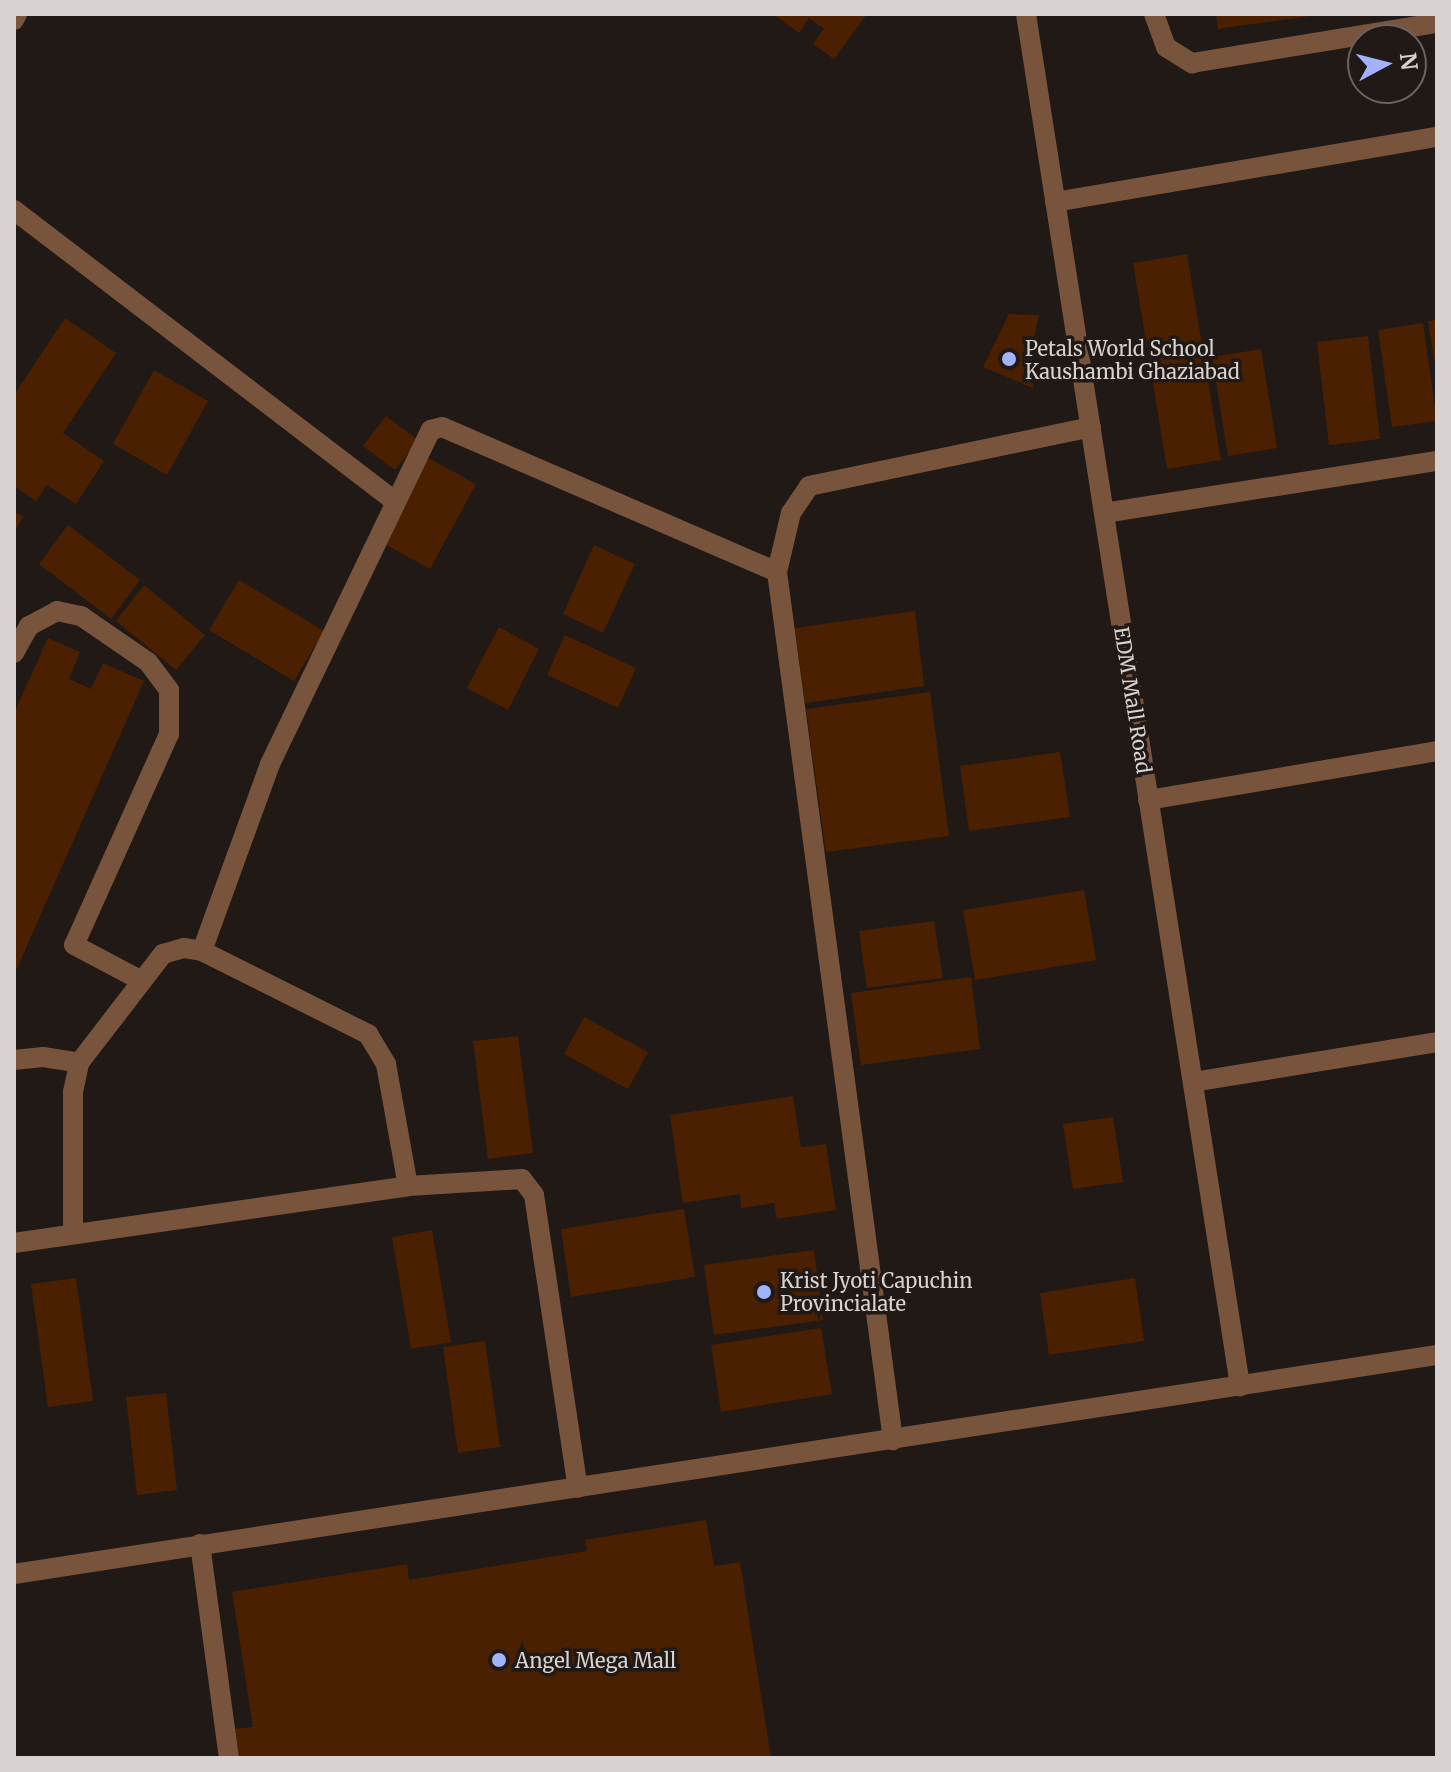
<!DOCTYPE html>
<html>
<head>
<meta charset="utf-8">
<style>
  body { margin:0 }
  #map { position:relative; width:1451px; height:1772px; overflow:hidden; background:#211915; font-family:Merriweather,serif }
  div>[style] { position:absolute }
  .building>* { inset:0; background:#4a2001 }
  .street>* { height:20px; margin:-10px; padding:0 10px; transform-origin:10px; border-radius:10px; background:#79543d }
  .dots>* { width:22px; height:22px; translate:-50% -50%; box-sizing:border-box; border:4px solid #211915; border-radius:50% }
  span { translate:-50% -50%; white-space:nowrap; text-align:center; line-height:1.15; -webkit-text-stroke:7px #211915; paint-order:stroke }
  .poi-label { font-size:20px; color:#d8d3d0 }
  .left { translate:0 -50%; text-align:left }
  .street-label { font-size:20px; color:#d8d3d0 }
  .frame { position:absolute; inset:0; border:16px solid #d8d3d0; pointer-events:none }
  .north { position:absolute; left:1347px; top:24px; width:80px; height:80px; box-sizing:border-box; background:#211915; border:2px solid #6a6360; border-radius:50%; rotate:83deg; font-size:22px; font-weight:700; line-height:32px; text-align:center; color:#d8d3d0 }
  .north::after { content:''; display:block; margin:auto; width:28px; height:36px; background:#a2b2fd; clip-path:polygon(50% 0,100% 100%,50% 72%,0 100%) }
</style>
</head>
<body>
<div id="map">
  <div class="building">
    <i style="clip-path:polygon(773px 14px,867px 14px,834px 59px,813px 44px,824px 29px,809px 18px,799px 33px)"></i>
    <i style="clip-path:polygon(1216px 14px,1309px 14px,1310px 16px,1218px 29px)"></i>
    <i style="clip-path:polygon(1187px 254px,1221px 460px,1167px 469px,1133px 263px)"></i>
    <i style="clip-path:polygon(1009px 314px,1039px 315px,1031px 351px,1033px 388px,983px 367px)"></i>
    <i style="clip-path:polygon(65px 318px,116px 353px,63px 433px,104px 461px,76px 504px,47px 485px,36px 501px,14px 486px,14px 395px)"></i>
    <i style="clip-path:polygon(1437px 320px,1437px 364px,1435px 364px,1428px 321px)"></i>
    <i style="clip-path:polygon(1423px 323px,1437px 421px,1392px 427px,1378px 330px)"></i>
    <i style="clip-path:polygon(1368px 336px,1380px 439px,1329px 445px,1317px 342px)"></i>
    <i style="clip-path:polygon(1261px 349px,1277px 448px,1228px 456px,1212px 357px)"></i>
    <i style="clip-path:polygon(154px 370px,208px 401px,167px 475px,113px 444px)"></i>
    <i style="clip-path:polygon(386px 416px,418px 440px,395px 470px,363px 446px)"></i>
    <i style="clip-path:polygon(427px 457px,476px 484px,430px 569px,381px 542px)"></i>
    <i style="clip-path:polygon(14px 512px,23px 516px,14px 533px)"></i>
    <i style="clip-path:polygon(68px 525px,140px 580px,111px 619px,39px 564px)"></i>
    <i style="clip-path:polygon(594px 545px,635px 564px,603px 633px,563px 614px)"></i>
    <i style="clip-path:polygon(239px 580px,324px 631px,294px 681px,209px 630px)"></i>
    <i style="clip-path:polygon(144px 585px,205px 635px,176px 670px,116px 621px)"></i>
    <i style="clip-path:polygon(915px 611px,924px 686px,805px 703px,795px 628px)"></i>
    <i style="clip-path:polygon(499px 627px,539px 649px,508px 710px,467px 688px)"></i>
    <i style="clip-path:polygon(565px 635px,636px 668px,618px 708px,547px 675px)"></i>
    <i style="clip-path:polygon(48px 638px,80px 652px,69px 679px,91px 689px,103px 663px,144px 681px,14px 975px,14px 713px)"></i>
    <i style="clip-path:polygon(930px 692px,949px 836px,826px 852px,806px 709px)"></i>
    <i style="clip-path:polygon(1060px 752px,1070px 817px,969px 831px,960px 766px)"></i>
    <i style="clip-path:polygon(1084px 890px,1096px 960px,975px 980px,963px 910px)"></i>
    <i style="clip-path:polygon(934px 921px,943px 978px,867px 988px,859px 931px)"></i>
    <i style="clip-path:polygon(971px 977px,980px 1049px,861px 1065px,851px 993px)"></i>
    <i style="clip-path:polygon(584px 1017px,648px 1052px,628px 1089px,564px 1054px)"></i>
    <i style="clip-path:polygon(518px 1036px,533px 1153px,488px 1159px,473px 1041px)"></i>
    <i style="clip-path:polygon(793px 1096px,801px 1147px,826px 1144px,836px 1210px,777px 1219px,774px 1203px,741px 1208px,740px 1194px,683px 1203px,670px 1115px)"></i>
    <i style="clip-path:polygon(1113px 1117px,1123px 1182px,1073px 1189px,1063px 1124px)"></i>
    <i style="clip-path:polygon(684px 1209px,695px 1277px,571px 1297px,561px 1229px)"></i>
    <i style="clip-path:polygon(432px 1230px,451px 1342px,411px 1349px,392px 1237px)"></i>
    <i style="clip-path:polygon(814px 1250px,823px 1320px,714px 1335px,704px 1265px)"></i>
    <i style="clip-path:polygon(76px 1278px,93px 1401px,48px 1407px,31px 1284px)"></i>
    <i style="clip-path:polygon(1135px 1278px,1144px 1341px,1049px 1355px,1040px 1293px)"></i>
    <i style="clip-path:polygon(821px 1328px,832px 1394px,721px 1412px,711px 1345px)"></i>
    <i style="clip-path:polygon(485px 1341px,500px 1447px,458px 1453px,443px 1347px)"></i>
    <i style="clip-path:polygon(166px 1393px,177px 1490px,137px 1495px,126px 1397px)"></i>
    <i style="clip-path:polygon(706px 1520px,714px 1566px,740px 1562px,771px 1758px,238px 1758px,234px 1729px,253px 1727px,232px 1592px,407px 1564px,409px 1580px,587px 1551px,585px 1540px)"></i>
  </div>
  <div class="street">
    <i style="left:1026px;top:14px;width:1389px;rotate:81.13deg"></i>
    <i style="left:1154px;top:14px;width:35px;rotate:70deg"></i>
    <i style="left:1166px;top:47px;width:31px;rotate:32deg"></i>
    <i style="left:1192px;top:63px;width:248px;rotate:-9.3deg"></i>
    <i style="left:14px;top:20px;width:7px;rotate:-63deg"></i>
    <i style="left:1055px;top:202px;width:387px;rotate:-9.7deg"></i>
    <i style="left:14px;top:210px;width:479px;rotate:37.4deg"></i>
    <i style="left:1104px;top:513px;width:337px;rotate:-8.9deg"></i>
    <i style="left:777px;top:572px;width:61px;rotate:-76.7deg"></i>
    <i style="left:791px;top:513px;width:32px;rotate:-56deg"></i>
    <i style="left:809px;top:486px;width:288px;rotate:-11.8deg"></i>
    <i style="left:14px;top:653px;width:31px;rotate:-61deg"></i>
    <i style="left:29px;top:626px;width:32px;rotate:-28deg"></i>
    <i style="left:57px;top:611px;width:25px;rotate:12deg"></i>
    <i style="left:81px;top:616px;width:81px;rotate:34.5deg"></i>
    <i style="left:148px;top:662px;width:35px;rotate:53deg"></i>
    <i style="left:169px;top:690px;width:44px;rotate:90deg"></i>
    <i style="left:169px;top:734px;width:231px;rotate:114.2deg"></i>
    <i style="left:74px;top:945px;width:77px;rotate:27.9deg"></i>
    <i style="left:1148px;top:800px;width:293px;rotate:-9.6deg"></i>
    <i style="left:202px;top:951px;width:199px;rotate:-70deg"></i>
    <i style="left:270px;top:764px;width:371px;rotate:-64.3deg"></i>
    <i style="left:431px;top:430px;width:11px;rotate:-15deg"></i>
    <i style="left:442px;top:427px;width:365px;rotate:23.4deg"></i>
    <i style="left:777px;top:572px;width:876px;rotate:82.39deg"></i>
    <i style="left:14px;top:1060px;width:29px;rotate:-6deg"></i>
    <i style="left:43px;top:1057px;width:36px;rotate:9deg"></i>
    <i style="left:1193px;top:1082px;width:247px;rotate:-9.3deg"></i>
    <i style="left:73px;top:1232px;width:140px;rotate:-90deg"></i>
    <i style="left:73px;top:1092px;width:30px;rotate:-78deg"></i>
    <i style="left:79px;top:1063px;width:138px;rotate:-52.4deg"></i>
    <i style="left:163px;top:954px;width:22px;rotate:-16deg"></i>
    <i style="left:184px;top:948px;width:18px;rotate:9deg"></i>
    <i style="left:202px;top:951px;width:186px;rotate:26.6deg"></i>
    <i style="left:368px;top:1034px;width:35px;rotate:59deg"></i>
    <i style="left:386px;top:1064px;width:124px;rotate:79.8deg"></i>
    <i style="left:14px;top:1243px;width:398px;rotate:-8.2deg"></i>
    <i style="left:408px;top:1186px;width:114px;rotate:-3.5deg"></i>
    <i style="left:522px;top:1179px;width:20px;rotate:53deg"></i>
    <i style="left:534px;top:1195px;width:296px;rotate:81.5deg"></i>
    <i style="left:200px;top:1544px;width:216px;rotate:82.3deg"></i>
    <i style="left:14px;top:1574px;width:1440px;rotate:-8.75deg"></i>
  </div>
  <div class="dots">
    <i style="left:1009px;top:359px;background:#a2b2fd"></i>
    <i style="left:764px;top:1292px;background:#a2b2fd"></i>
    <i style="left:499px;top:1660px;background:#a2b2fd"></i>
  </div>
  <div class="poi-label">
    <span class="left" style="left:1025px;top:360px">Petals World School<br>Kaushambi Ghaziabad</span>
    <span class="left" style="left:780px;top:1292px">Krist Jyoti Capuchin<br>Provincialate</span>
    <span class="left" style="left:515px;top:1660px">Angel Mega Mall</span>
  </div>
  <div class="street-label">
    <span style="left:1133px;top:700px;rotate:81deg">EDM Mall Road</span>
  </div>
  <div class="frame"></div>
  <div class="north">N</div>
</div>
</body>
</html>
